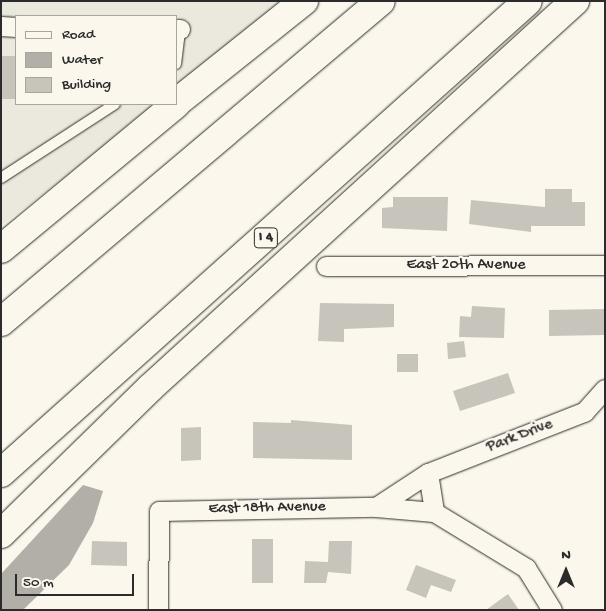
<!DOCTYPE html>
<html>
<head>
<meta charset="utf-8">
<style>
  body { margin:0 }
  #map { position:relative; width:606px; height:611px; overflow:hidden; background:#fbf7ec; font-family:"Gochi Hand",sans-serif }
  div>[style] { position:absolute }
  .built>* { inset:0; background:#ebe8de }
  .water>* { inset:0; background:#b1afa7 }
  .building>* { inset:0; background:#c7c4bc }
  .roads { filter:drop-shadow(0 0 1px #2b2b2b) drop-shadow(0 0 1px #2b2b2b) }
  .lane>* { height:10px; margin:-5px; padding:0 5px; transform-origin:5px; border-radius:5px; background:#fbf7ec }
  .street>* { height:19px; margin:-9.5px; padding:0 9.5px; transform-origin:9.5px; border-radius:9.5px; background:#fbf7ec }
  .highway>* { height:28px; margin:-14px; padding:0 14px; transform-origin:14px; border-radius:14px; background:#fbf7ec }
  span { translate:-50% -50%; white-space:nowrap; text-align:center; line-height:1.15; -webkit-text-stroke:4.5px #fbf7ec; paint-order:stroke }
  .shield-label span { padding:1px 4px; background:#fbf7ec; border:1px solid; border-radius:4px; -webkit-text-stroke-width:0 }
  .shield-label { font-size:15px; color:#2b2b2b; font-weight:700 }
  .street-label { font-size:16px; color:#2b2b2b }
  .frame { position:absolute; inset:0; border:2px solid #2b2b2b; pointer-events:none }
  .legend { position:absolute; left:15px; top:15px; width:162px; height:90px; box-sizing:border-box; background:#fbf7ec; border:1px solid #a8a59f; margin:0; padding:6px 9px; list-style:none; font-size:15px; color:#2b2b2b }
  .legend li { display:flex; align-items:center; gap:10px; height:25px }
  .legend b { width:25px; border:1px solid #a8a59f }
  .north { position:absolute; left:541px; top:546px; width:50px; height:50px; -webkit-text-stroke:4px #fbf7ec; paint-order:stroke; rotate:0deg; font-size:14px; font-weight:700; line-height:20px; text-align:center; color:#2b2b2b }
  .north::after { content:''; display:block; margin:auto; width:18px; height:22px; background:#2b2b2b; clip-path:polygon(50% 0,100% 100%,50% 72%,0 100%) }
  .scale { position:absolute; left:15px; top:574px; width:119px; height:22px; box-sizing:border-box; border:2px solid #2b2b2b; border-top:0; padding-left:6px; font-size:15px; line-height:18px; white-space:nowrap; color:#2b2b2b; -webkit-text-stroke:4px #fbf7ec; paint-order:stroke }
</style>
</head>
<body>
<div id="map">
  <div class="built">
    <i style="clip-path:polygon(1px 1px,290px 1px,176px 92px,176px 38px,188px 38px,188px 20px,1px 17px)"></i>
    <i style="clip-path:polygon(1px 36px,16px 36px,16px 104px,161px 104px,1px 226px)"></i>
  </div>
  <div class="water">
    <i style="clip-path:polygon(83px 485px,103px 491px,93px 523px,69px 565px,23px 610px,1px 610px,1px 574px)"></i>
  </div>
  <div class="building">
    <i style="clip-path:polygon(1px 56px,16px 56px,16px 99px,1px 99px)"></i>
    <i style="clip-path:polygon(545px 189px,572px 189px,572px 202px,585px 202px,585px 226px,531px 226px,531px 232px,469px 224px,471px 200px,545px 207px)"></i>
    <i style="clip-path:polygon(393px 197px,448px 197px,447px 231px,382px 228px,382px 208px,393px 207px)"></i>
    <i style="clip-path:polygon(320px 303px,394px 304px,394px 327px,344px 329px,344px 342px,318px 341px)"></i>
    <i style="clip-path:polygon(472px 306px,505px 308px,504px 338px,459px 337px,460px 316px,471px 317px)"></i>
    <i style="clip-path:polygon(605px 309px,605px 335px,549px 336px,549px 310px)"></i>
    <i style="clip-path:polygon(464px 341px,466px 357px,448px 359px,447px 343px)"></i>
    <i style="clip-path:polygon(397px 354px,418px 354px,418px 372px,397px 372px)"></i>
    <i style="clip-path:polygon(508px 373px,515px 393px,460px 411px,453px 391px)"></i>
    <i style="clip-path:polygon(291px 420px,352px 425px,352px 460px,253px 458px,253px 422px,291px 423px)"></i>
    <i style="clip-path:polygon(201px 427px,201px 460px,181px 461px,181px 428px)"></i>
    <i style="clip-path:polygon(252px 539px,273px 539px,273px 583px,252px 583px)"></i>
    <i style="clip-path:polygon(92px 541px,127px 542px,127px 566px,91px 565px)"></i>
    <i style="clip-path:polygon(329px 541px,352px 541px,351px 574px,328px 572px,326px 583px,304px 583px,305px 561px,328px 562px)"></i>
    <i style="clip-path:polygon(416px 565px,456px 580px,451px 592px,431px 585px,426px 598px,406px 590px)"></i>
    <i style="clip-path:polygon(508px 594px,519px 610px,486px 610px)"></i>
  </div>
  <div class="roads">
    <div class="lane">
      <i style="left:176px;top:64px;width:35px;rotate:-83deg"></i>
      <i style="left:1px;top:178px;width:136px;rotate:-33deg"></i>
    </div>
    <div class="street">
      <i style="left:1px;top:26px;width:15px;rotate:4deg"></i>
      <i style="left:176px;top:29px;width:4px"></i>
      <i style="left:326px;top:266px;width:279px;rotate:-0.2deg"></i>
      <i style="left:428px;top:473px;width:39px;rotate:81deg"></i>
      <i style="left:376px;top:507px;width:62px;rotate:-33.2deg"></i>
      <i style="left:428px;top:473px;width:168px;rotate:-21.4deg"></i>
      <i style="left:584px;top:412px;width:31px;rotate:-48deg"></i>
      <i style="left:158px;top:610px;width:99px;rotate:-89.4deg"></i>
      <i style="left:159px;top:511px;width:217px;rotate:-1.1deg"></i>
      <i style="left:376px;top:507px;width:58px;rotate:4.9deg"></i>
      <i style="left:434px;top:512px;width:108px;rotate:31.3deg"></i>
      <i style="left:526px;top:568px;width:49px;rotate:58.2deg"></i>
    </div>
    <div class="highway">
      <i style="left:176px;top:103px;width:164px;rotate:-38.6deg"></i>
      <i style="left:1px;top:249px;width:227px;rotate:-39.6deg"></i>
      <i style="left:1px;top:322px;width:497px;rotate:-40.2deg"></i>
      <i style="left:1px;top:473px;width:707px;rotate:-41.85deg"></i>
      <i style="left:1px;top:534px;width:209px;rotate:-44.4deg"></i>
      <i style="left:150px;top:388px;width:575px;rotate:-42.32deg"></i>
    </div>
  </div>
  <div class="shield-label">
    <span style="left:266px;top:238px">I 4</span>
  </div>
  <div class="street-label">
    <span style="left:466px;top:266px">East 20th Avenue</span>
    <span style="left:520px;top:437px;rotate:-21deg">Park Drive</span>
    <span style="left:267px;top:509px;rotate:-1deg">East 18th Avenue</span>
  </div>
  <div class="frame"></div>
  <ul class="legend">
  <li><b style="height:6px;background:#fbf7ec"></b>Road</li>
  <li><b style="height:14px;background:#b1afa7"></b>Water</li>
  <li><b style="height:14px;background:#c7c4bc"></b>Building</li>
  </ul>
  <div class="north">N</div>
  <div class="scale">50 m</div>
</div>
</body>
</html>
